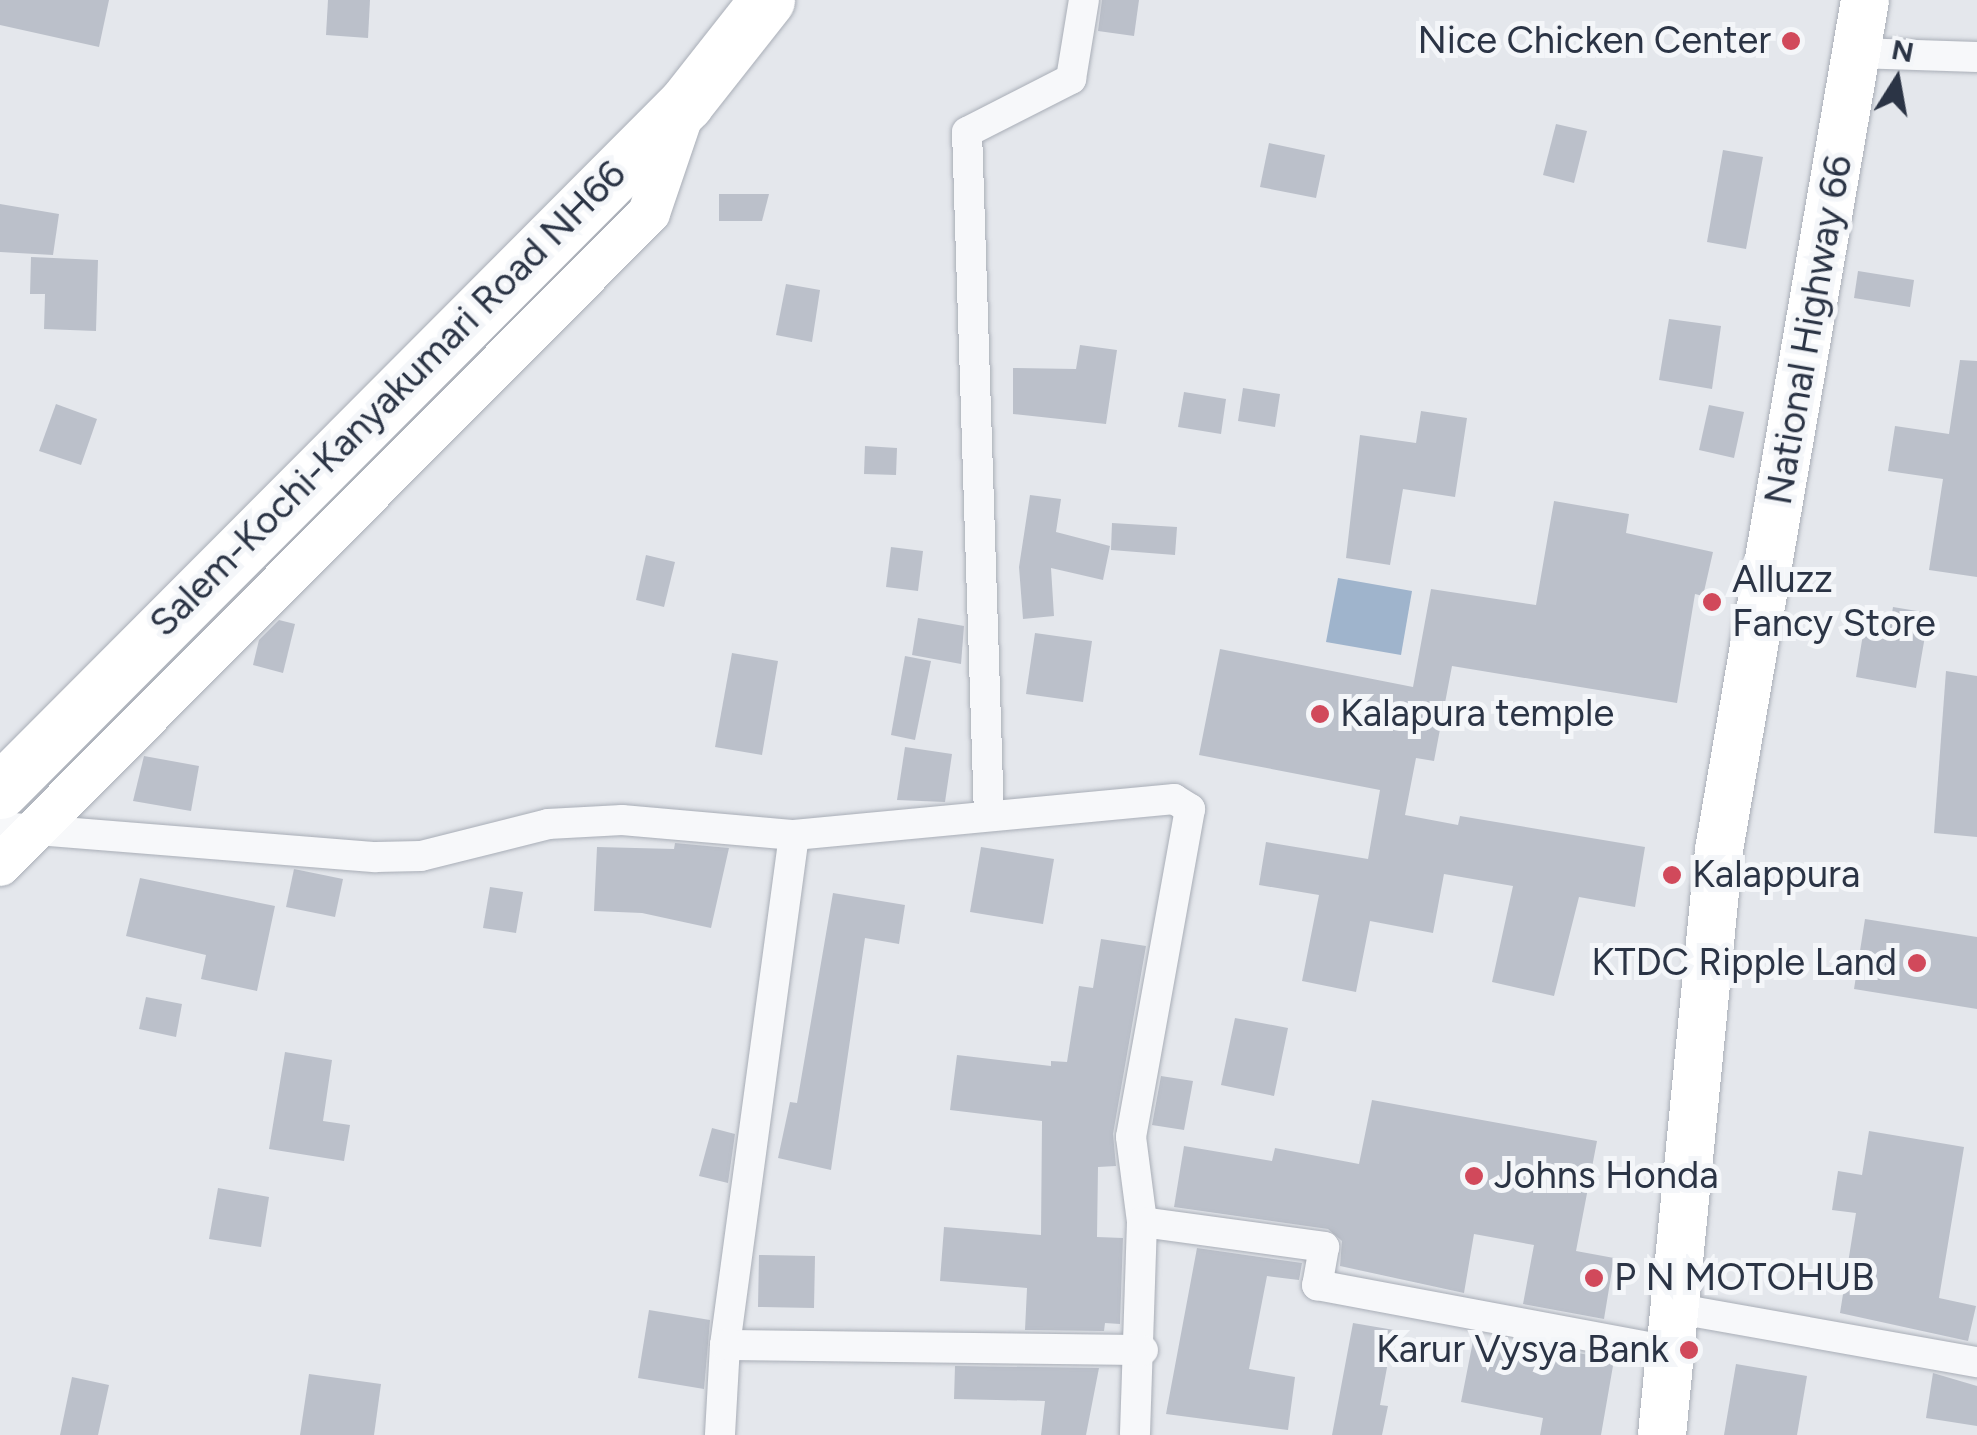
<!DOCTYPE html>
<html>
<head>
<meta charset="utf-8">
<style>
  body { margin:0 }
  #map { position:relative; width:1977px; height:1435px; overflow:hidden; background:#e4e7ec; font-family:Figtree,sans-serif }
  div>[style] { position:absolute }
  .water>* { inset:0; background:#9fb4cc }
  .building>* { inset:0; background:#bbc0ca }
  .roads { filter:drop-shadow(0 0 2px #a9aeb7) drop-shadow(0 0 2px #a9aeb7) }
  .street>* { height:30px; margin:-15px; padding:0 15px; transform-origin:15px; border-radius:15px; background:#f7f8fa }
  .secondary>* { height:42px; margin:-21px; padding:0 21px; transform-origin:21px; border-radius:21px; background:#fff }
  .primary>* { height:48px; margin:-24px; padding:0 24px; transform-origin:24px; border-radius:24px; background:#fff }
  .highway>* { height:55px; margin:-27.5px; padding:0 27.5px; transform-origin:27.5px; border-radius:27.5px; background:#fff }
  .dots>* { width:28px; height:28px; translate:-50% -50%; box-sizing:border-box; border:5px solid #f4f6f9; border-radius:50% }
  span { translate:-50% -50%; white-space:nowrap; text-align:center; line-height:1.15; -webkit-text-stroke:10px #f4f6f9; paint-order:stroke }
  .poi-label { font-size:38px; color:#2b3445 }
  .right { translate:-100% -50%; text-align:right }
  .left { translate:0 -50%; text-align:left }
  .street-label { font-size:38px; color:#2b3445 }
  .north { position:absolute; left:1847px; top:30px; width:100px; height:100px; -webkit-text-stroke:8px #f4f6f9; paint-order:stroke; rotate:11deg; font-size:28px; font-weight:700; line-height:40px; text-align:center; color:#2b3445 }
  .north::after { content:''; display:block; margin:auto; width:35px; height:45px; background:#2b3445; clip-path:polygon(50% 0,100% 100%,50% 72%,0 100%) }
</style>
</head>
<body>
<div id="map">
  <div class="water">
    <i style="clip-path:polygon(1338px 578px,1412px 591px,1401px 655px,1326px 642px)"></i>
  </div>
  <div class="building">
    <i style="clip-path:polygon(0 0,109px 0,99px 47px,0 25px)"></i>
    <i style="clip-path:polygon(328px 0,370px 0,368px 38px,326px 35px)"></i>
    <i style="clip-path:polygon(1102px 0,1139px 0,1134px 36px,1098px 31px)"></i>
    <i style="clip-path:polygon(1556px 124px,1587px 131px,1574px 183px,1543px 175px)"></i>
    <i style="clip-path:polygon(1269px 143px,1325px 155px,1316px 198px,1260px 187px)"></i>
    <i style="clip-path:polygon(1723px 150px,1763px 157px,1746px 249px,1707px 242px)"></i>
    <i style="clip-path:polygon(719px 194px,769px 194px,762px 221px,719px 221px)"></i>
    <i style="clip-path:polygon(0 204px,59px 214px,53px 255px,0 252px)"></i>
    <i style="clip-path:polygon(31px 257px,98px 260px,96px 331px,44px 329px,45px 294px,30px 294px)"></i>
    <i style="clip-path:polygon(1858px 271px,1914px 280px,1910px 307px,1854px 298px)"></i>
    <i style="clip-path:polygon(786px 284px,820px 290px,812px 342px,776px 335px)"></i>
    <i style="clip-path:polygon(1669px 319px,1721px 326px,1712px 389px,1659px 380px)"></i>
    <i style="clip-path:polygon(1080px 345px,1117px 350px,1106px 424px,1013px 414px,1013px 368px,1076px 369px)"></i>
    <i style="clip-path:polygon(1960px 360px,1977px 361px,1977px 577px,1929px 570px,1943px 479px,1888px 471px,1895px 426px,1949px 434px)"></i>
    <i style="clip-path:polygon(1243px 388px,1280px 394px,1275px 427px,1238px 421px)"></i>
    <i style="clip-path:polygon(1184px 392px,1226px 399px,1221px 434px,1178px 427px)"></i>
    <i style="clip-path:polygon(56px 404px,97px 419px,81px 465px,39px 451px)"></i>
    <i style="clip-path:polygon(1709px 405px,1744px 412px,1734px 458px,1699px 450px)"></i>
    <i style="clip-path:polygon(1421px 411px,1467px 418px,1455px 497px,1403px 489px,1390px 565px,1346px 558px,1360px 435px,1416px 443px)"></i>
    <i style="clip-path:polygon(865px 446px,897px 448px,896px 475px,864px 474px)"></i>
    <i style="clip-path:polygon(1030px 495px,1061px 499px,1056px 532px,1110px 546px,1103px 580px,1051px 568px,1054px 616px,1023px 619px,1019px 567px)"></i>
    <i style="clip-path:polygon(1554px 501px,1629px 514px,1626px 533px,1713px 552px,1703px 596px,1695px 594px,1677px 703px,1452px 666px,1434px 761px,1416px 758px,1405px 815px,1458px 825px,1460px 816px,1645px 847px,1635px 907px,1579px 897px,1554px 996px,1492px 982px,1513px 886px,1444px 874px,1433px 933px,1370px 921px,1356px 992px,1302px 981px,1319px 895px,1259px 885px,1266px 842px,1368px 859px,1380px 790px,1199px 755px,1220px 649px,1413px 687px,1431px 589px,1536px 605px)"></i>
    <i style="clip-path:polygon(1112px 523px,1177px 527px,1175px 555px,1111px 550px)"></i>
    <i style="clip-path:polygon(891px 547px,923px 551px,918px 591px,886px 587px)"></i>
    <i style="clip-path:polygon(646px 555px,675px 562px,664px 607px,636px 600px)"></i>
    <i style="clip-path:polygon(1893px 607px,1929px 613px,1916px 688px,1856px 677px,1865px 622px,1890px 626px)"></i>
    <i style="clip-path:polygon(918px 618px,964px 626px,961px 664px,912px 655px)"></i>
    <i style="clip-path:polygon(279px 620px,295px 624px,283px 673px,253px 665px,259px 640px)"></i>
    <i style="clip-path:polygon(1035px 633px,1092px 641px,1083px 702px,1026px 694px)"></i>
    <i style="clip-path:polygon(732px 653px,778px 661px,762px 755px,715px 747px)"></i>
    <i style="clip-path:polygon(905px 656px,931px 661px,915px 740px,891px 735px)"></i>
    <i style="clip-path:polygon(1946px 671px,1977px 676px,1977px 837px,1934px 833px)"></i>
    <i style="clip-path:polygon(905px 747px,952px 754px,945px 802px,897px 800px)"></i>
    <i style="clip-path:polygon(144px 756px,199px 766px,191px 811px,133px 801px)"></i>
    <i style="clip-path:polygon(675px 843px,729px 848px,711px 928px,642px 913px,594px 911px,597px 847px,674px 849px)"></i>
    <i style="clip-path:polygon(981px 847px,1054px 859px,1043px 924px,970px 912px)"></i>
    <i style="clip-path:polygon(294px 869px,343px 879px,335px 917px,286px 907px)"></i>
    <i style="clip-path:polygon(140px 878px,275px 906px,257px 991px,201px 979px,206px 955px,126px 936px)"></i>
    <i style="clip-path:polygon(490px 887px,523px 892px,516px 933px,483px 928px)"></i>
    <i style="clip-path:polygon(833px 893px,905px 905px,899px 944px,865px 938px,831px 1170px,778px 1158px,790px 1102px,797px 1103px)"></i>
    <i style="clip-path:polygon(1865px 919px,1977px 937px,1977px 1009px,1854px 989px)"></i>
    <i style="clip-path:polygon(1101px 939px,1146px 946px,1113px 1134px,1116px 1166px,1098px 1167px,1097px 1237px,1123px 1238px,1120px 1324px,1105px 1323px,1104px 1331px,1025px 1330px,1027px 1288px,940px 1281px,944px 1227px,1041px 1235px,1042px 1121px,950px 1110px,957px 1055px,1051px 1066px,1051px 1061px,1067px 1062px,1079px 986px,1093px 988px)"></i>
    <i style="clip-path:polygon(146px 997px,182px 1004px,176px 1037px,139px 1029px)"></i>
    <i style="clip-path:polygon(1235px 1018px,1288px 1028px,1274px 1096px,1221px 1085px)"></i>
    <i style="clip-path:polygon(285px 1052px,332px 1060px,323px 1121px,350px 1125px,344px 1161px,269px 1149px)"></i>
    <i style="clip-path:polygon(1161px 1076px,1193px 1081px,1184px 1130px,1152px 1125px)"></i>
    <i style="clip-path:polygon(1372px 1100px,1597px 1141px,1576px 1251px,1614px 1258px,1604px 1319px,1523px 1304px,1534px 1245px,1474px 1234px,1464px 1293px,1340px 1266px,1342px 1241px,1328px 1229px,1174px 1207px,1184px 1146px,1272px 1161px,1275px 1148px,1359px 1164px)"></i>
    <i style="clip-path:polygon(712px 1128px,735px 1134px,728px 1183px,699px 1176px)"></i>
    <i style="clip-path:polygon(1869px 1131px,1964px 1147px,1939px 1298px,1976px 1306px,1968px 1341px,1840px 1313px,1856px 1213px,1832px 1210px,1838px 1171px,1862px 1175px)"></i>
    <i style="clip-path:polygon(218px 1188px,269px 1197px,261px 1247px,209px 1239px)"></i>
    <i style="clip-path:polygon(1197px 1248px,1302px 1263px,1299px 1280px,1267px 1276px,1249px 1369px,1295px 1377px,1288px 1430px,1166px 1414px)"></i>
    <i style="clip-path:polygon(759px 1255px,815px 1256px,814px 1308px,758px 1307px)"></i>
    <i style="clip-path:polygon(649px 1310px,710px 1320px,704px 1389px,638px 1378px)"></i>
    <i style="clip-path:polygon(1353px 1323px,1394px 1330px,1380px 1405px,1388px 1406px,1382px 1435px,1332px 1435px)"></i>
    <i style="clip-path:polygon(1473px 1341px,1516px 1350px,1517px 1341px,1614px 1360px,1601px 1435px,1540px 1435px,1543px 1418px,1461px 1402px)"></i>
    <i style="clip-path:polygon(1736px 1364px,1807px 1376px,1797px 1435px,1724px 1435px)"></i>
    <i style="clip-path:polygon(955px 1366px,1099px 1368px,1086px 1435px,1041px 1435px,1045px 1401px,954px 1399px)"></i>
    <i style="clip-path:polygon(1933px 1373px,1977px 1386px,1977px 1426px,1926px 1418px)"></i>
    <i style="clip-path:polygon(309px 1374px,381px 1384px,374px 1435px,300px 1435px)"></i>
    <i style="clip-path:polygon(72px 1377px,109px 1385px,98px 1435px,60px 1435px)"></i>
  </div>
  <div class="roads">
    <div class="street">
      <i style="left:1856px;top:53px;width:121px;rotate:1.9deg"></i>
      <i style="left:989px;top:816px;width:684px;rotate:-91.84deg"></i>
      <i style="left:967px;top:132px;width:117px;rotate:-27deg"></i>
      <i style="left:1071px;top:79px;width:80px;rotate:-80.7deg"></i>
      <i style="left:0;top:827px;width:377px;rotate:4.6deg"></i>
      <i style="left:376px;top:857px;width:45px;rotate:-1.3deg"></i>
      <i style="left:421px;top:856px;width:131px;rotate:-14.1deg"></i>
      <i style="left:548px;top:824px;width:74px;rotate:-3.1deg"></i>
      <i style="left:622px;top:820px;width:173px;rotate:5deg"></i>
      <i style="left:794px;top:835px;width:515px;rotate:97.7deg"></i>
      <i style="left:725px;top:1345px;width:90px;rotate:93.2deg"></i>
      <i style="left:794px;top:835px;width:382px;rotate:-5.4deg"></i>
      <i style="left:1174px;top:799px;width:19px;rotate:32deg"></i>
      <i style="left:1190px;top:809px;width:333px;rotate:100.2deg"></i>
      <i style="left:1131px;top:1137px;width:86px;rotate:82.6deg"></i>
      <i style="left:1142px;top:1222px;width:213px;rotate:91.9deg"></i>
      <i style="left:1142px;top:1222px;width:184px;rotate:7.8deg"></i>
      <i style="left:1324px;top:1247px;width:39px;rotate:100deg"></i>
      <i style="left:1317px;top:1285px;width:360px;rotate:10.6deg"></i>
      <i style="left:1673px;top:1308px;width:309px;rotate:10.1deg"></i>
      <i style="left:725px;top:1345px;width:418px;rotate:0.7deg"></i>
    </div>
    <div class="secondary">
      <i style="left:0;top:865px;width:920px;rotate:-45.13deg"></i>
      <i style="left:649px;top:213px;width:109px;rotate:-71.2deg"></i>
    </div>
    <div class="primary">
      <i style="left:1662px;top:1435px;width:588px;rotate:-84.43deg"></i>
      <i style="left:1719px;top:850px;width:862px;rotate:-80.25deg"></i>
    </div>
    <div class="highway">
      <i style="left:0;top:791px;width:972px;rotate:-45.08deg"></i>
      <i style="left:686px;top:103px;width:131px;rotate:-51.8deg"></i>
    </div>
  </div>
  <div class="dots">
    <i style="left:1791px;top:41px;background:#d1495b"></i>
    <i style="left:1712px;top:602px;background:#d1495b"></i>
    <i style="left:1320px;top:714px;background:#d1495b"></i>
    <i style="left:1672px;top:875px;background:#d1495b"></i>
    <i style="left:1917px;top:963px;background:#d1495b"></i>
    <i style="left:1474px;top:1176px;background:#d1495b"></i>
    <i style="left:1594px;top:1278px;background:#d1495b"></i>
    <i style="left:1689px;top:1350px;background:#d1495b"></i>
  </div>
  <div class="poi-label">
    <span class="right" style="left:1771px;top:41px">Nice Chicken Center</span>
    <span class="left" style="left:1732px;top:602px">Alluzz<br>Fancy Store</span>
    <span class="left" style="left:1340px;top:714px">Kalapura temple</span>
    <span class="left" style="left:1692px;top:875px">Kalappura</span>
    <span class="right" style="left:1897px;top:963px">KTDC Ripple Land</span>
    <span class="left" style="left:1494px;top:1176px">Johns Honda</span>
    <span class="left" style="left:1614px;top:1278px">P N MOTOHUB</span>
    <span class="right" style="left:1669px;top:1350px">Karur Vysya Bank</span>
  </div>
  <div class="street-label">
    <span style="left:1809px;top:330px;rotate:-80deg">National Highway 66</span>
    <span style="left:388px;top:399px;rotate:-45deg">Salem-Kochi-Kanyakumari Road NH66</span>
  </div>
  <div class="north">N</div>
</div>
</body>
</html>
